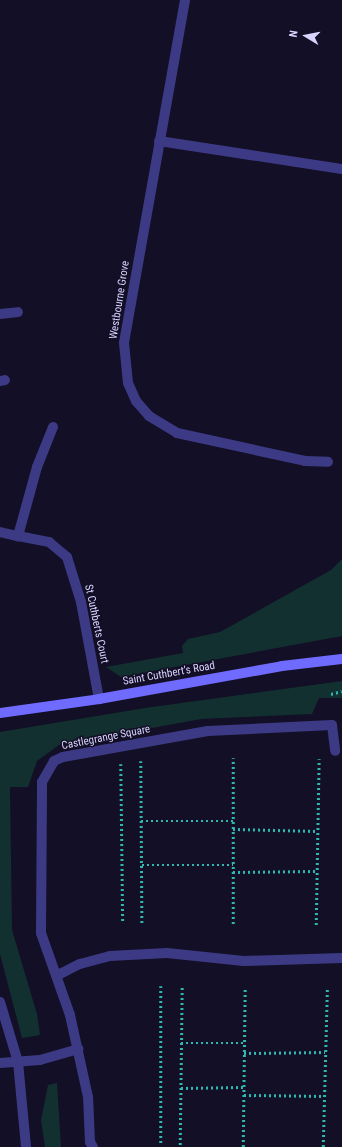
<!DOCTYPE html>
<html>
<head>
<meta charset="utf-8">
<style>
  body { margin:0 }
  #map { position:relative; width:342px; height:1147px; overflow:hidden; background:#130f26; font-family:"Roboto Condensed",sans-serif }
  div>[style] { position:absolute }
  .green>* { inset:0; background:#12302f }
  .path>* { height:2.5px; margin-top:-1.25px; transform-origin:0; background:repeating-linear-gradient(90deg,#2fb8b0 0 2px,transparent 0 5px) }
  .lane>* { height:10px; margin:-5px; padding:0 5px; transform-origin:5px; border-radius:5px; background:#3d3a85 }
  .street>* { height:10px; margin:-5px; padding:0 5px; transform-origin:5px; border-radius:5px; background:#3d3a85 }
  .secondary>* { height:10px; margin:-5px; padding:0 5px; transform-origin:5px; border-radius:5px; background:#6f6bff }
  span { translate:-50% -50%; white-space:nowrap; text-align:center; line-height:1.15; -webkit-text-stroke:3px #130f26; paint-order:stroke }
  .street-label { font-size:11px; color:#d9d4ff }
  .north { position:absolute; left:286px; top:16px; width:40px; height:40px; -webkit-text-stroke:3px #130f26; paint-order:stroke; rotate:280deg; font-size:11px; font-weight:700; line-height:16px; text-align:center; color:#d9d4ff }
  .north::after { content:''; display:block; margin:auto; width:14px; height:18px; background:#d9d4ff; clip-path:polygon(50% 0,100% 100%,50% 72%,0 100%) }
</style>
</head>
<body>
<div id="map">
  <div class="green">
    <i style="clip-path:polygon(342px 559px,342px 636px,121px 677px,106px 667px,183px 653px,182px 646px,188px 639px,220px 632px,331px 570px)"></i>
    <i style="clip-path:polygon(342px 681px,342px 698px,319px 698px,312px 714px,201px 719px,59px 745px,37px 761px,28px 787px,10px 787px,12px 930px,37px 1014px,40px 1035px,22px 1038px,0 954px,0 732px,145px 708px)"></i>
    <i style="clip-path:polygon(57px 1083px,61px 1147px,45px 1147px,41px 1120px,48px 1085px)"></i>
  </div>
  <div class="path">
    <i style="left:331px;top:694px;width:11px;rotate:-15deg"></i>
    <i style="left:141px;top:761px;width:162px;rotate:89.6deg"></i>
    <i style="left:121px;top:764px;width:159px;rotate:89.3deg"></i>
    <i style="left:141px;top:821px;width:92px"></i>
    <i style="left:233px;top:829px;width:85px;rotate:1.3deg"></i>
    <i style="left:142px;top:865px;width:91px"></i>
    <i style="left:233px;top:872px;width:84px;rotate:-0.7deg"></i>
    <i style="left:233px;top:924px;width:166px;rotate:-90deg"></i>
    <i style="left:316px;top:925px;width:166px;rotate:-89deg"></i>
    <i style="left:161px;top:986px;width:158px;rotate:90deg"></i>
    <i style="left:181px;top:1043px;width:63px"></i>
    <i style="left:244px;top:1053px;width:81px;rotate:-0.7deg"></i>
    <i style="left:181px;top:1088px;width:63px;rotate:-0.9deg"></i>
    <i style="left:244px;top:1095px;width:80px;rotate:0.7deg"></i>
    <i style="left:180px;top:1145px;width:159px;rotate:-89.3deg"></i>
    <i style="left:243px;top:1147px;width:160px;rotate:-89.3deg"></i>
    <i style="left:323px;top:1147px;width:158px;rotate:-88.5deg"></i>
  </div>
  <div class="lane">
    <i style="left:0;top:314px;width:18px;rotate:-6deg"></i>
    <i style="left:0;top:381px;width:5px;rotate:-11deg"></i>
    <i style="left:0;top:532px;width:18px;rotate:13deg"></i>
  </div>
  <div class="street">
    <i style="left:185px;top:0;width:348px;rotate:100.1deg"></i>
    <i style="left:124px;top:343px;width:40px;rotate:84.3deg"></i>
    <i style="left:128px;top:383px;width:20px;rotate:66deg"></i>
    <i style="left:136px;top:401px;width:20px;rotate:49deg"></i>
    <i style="left:149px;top:416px;width:33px;rotate:31deg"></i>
    <i style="left:177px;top:433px;width:131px;rotate:12.3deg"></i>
    <i style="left:305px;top:461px;width:23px;rotate:2deg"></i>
    <i style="left:159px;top:141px;width:185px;rotate:8.7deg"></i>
    <i style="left:53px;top:427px;width:43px;rotate:111.8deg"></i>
    <i style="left:37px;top:467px;width:72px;rotate:105.4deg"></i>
    <i style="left:18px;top:536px;width:32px;rotate:11deg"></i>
    <i style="left:49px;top:542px;width:23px;rotate:40deg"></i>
    <i style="left:67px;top:557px;width:47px;rotate:72.7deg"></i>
    <i style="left:81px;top:602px;width:99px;rotate:79.5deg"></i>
    <i style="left:58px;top:975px;width:25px;rotate:-27deg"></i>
    <i style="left:80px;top:964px;width:31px;rotate:-15deg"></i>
    <i style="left:110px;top:956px;width:57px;rotate:-3deg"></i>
    <i style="left:167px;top:953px;width:77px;rotate:5.9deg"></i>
    <i style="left:244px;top:961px;width:98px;rotate:-1.8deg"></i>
    <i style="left:0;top:1002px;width:63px;rotate:73.3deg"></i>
    <i style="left:18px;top:1062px;width:85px;rotate:84.6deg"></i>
    <i style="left:0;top:1063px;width:40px;rotate:-4.3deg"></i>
    <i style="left:40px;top:1060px;width:40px;rotate:-16deg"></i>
    <i style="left:93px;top:1147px;width:6px;rotate:-121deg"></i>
    <i style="left:90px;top:1142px;width:45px;rotate:-92.5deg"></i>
    <i style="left:88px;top:1097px;width:84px;rotate:-102.4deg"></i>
    <i style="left:70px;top:1015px;width:87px;rotate:-109.5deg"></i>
    <i style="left:41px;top:933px;width:151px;rotate:-89.6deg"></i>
    <i style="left:42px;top:782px;width:24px;rotate:-60deg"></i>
    <i style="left:54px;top:761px;width:10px;rotate:-24deg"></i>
    <i style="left:63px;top:757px;width:147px;rotate:-10.2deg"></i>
    <i style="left:208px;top:731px;width:124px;rotate:-2.8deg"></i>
    <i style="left:332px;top:725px;width:26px;rotate:83deg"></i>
  </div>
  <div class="secondary">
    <i style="left:0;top:713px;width:100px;rotate:-8deg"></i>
    <i style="left:99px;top:699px;width:186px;rotate:-10.2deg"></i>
    <i style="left:282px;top:666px;width:60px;rotate:-6.7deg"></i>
  </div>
  <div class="street-label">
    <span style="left:120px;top:300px;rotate:-81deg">Westbourne Grove</span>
    <span style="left:96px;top:624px;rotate:78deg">St Cuthberts Court</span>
    <span style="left:169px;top:674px;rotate:-10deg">Saint Cuthbert’s Road</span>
    <span style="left:106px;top:738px;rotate:-11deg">Castlegrange Square</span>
  </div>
  <div class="north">N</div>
</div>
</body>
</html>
